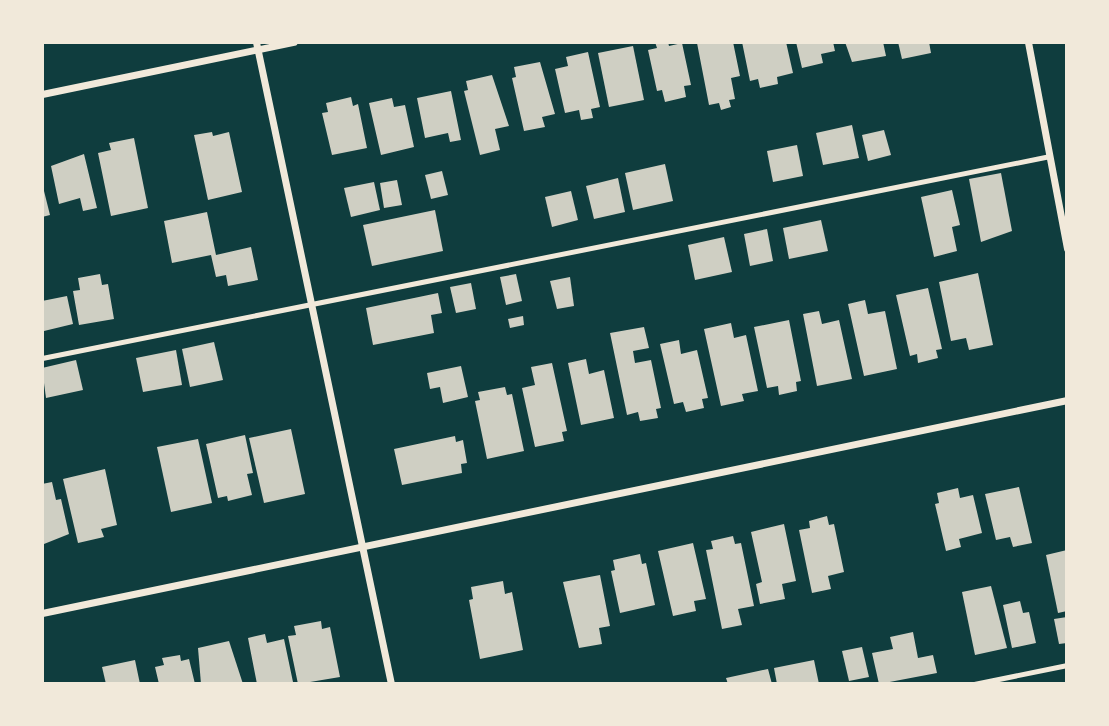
<!DOCTYPE html>
<html>
<head>
<meta charset="utf-8">
<style>
  body { margin:0 }
  #map { position:relative; width:1109px; height:726px; overflow:hidden; background:#0f3d3e; font-family:Rubik,sans-serif }
  div>[style] { position:absolute }
  .building>* { inset:0; background:#cfcfc3 }
  .service>* { height:5px; margin:-2.5px; padding:0 2.5px; transform-origin:2.5px; border-radius:2.5px; background:#f1e9da }
  .minor>* { height:7px; margin:-3.5px; padding:0 3.5px; transform-origin:3.5px; border-radius:3.5px; background:#f1e9da }
  span { translate:-50% -50%; white-space:nowrap; text-align:center; line-height:1.15; -webkit-text-stroke:5px #f1e9da; paint-order:stroke }
  .frame { position:absolute; inset:0; border:44px solid #f1e9da; pointer-events:none }
</style>
</head>
<body>
<div id="map">
  <div class="building">
    <i style="clip-path:polygon(655px 42px,668px 42px,669px 46px,682px 43px,691px 85px,684px 86px,686px 97px,665px 102px,662px 90px,657px 91px,648px 50px,657px 48px)"></i>
    <i style="clip-path:polygon(733px 42px,740px 76px,731px 78px,735px 99px,729px 100px,731px 107px,721px 110px,719px 103px,709px 105px,697px 43px)"></i>
    <i style="clip-path:polygon(742px 42px,786px 42px,793px 73px,777px 77px,778px 84px,760px 88px,758px 79px,750px 81px)"></i>
    <i style="clip-path:polygon(796px 42px,833px 42px,835px 51px,821px 54px,823px 63px,802px 68px)"></i>
    <i style="clip-path:polygon(845px 42px,883px 42px,886px 56px,852px 62px)"></i>
    <i style="clip-path:polygon(898px 42px,929px 42px,931px 53px,902px 59px)"></i>
    <i style="clip-path:polygon(633px 46px,644px 100px,609px 107px,598px 53px)"></i>
    <i style="clip-path:polygon(588px 52px,600px 107px,591px 109px,593px 118px,581px 120px,579px 110px,565px 113px,555px 69px,568px 66px,566px 57px)"></i>
    <i style="clip-path:polygon(540px 62px,555px 114px,542px 117px,545px 127px,524px 131px,512px 78px,516px 77px,514px 67px)"></i>
    <i style="clip-path:polygon(492px 75px,509px 126px,495px 129px,500px 150px,480px 155px,464px 91px,468px 90px,466px 81px)"></i>
    <i style="clip-path:polygon(451px 91px,461px 140px,450px 142px,448px 133px,425px 138px,417px 98px)"></i>
    <i style="clip-path:polygon(351px 97px,353px 106px,358px 104px,367px 148px,332px 155px,322px 113px,328px 112px,326px 103px)"></i>
    <i style="clip-path:polygon(392px 98px,394px 107px,405px 105px,414px 147px,381px 155px,369px 103px)"></i>
    <i style="clip-path:polygon(852px 125px,859px 158px,823px 165px,816px 133px)"></i>
    <i style="clip-path:polygon(884px 130px,891px 155px,868px 161px,862px 135px)"></i>
    <i style="clip-path:polygon(212px 132px,213px 136px,229px 132px,242px 192px,208px 200px,194px 135px)"></i>
    <i style="clip-path:polygon(134px 138px,148px 208px,111px 216px,98px 153px,111px 150px,109px 143px)"></i>
    <i style="clip-path:polygon(797px 145px,803px 176px,773px 182px,767px 151px)"></i>
    <i style="clip-path:polygon(84px 154px,97px 208px,83px 211px,80px 198px,59px 204px,51px 166px)"></i>
    <i style="clip-path:polygon(665px 164px,673px 201px,633px 210px,625px 173px)"></i>
    <i style="clip-path:polygon(442px 171px,448px 195px,431px 199px,425px 175px)"></i>
    <i style="clip-path:polygon(1001px 173px,1012px 231px,981px 242px,969px 179px)"></i>
    <i style="clip-path:polygon(618px 178px,625px 212px,594px 219px,586px 186px)"></i>
    <i style="clip-path:polygon(397px 180px,402px 205px,384px 208px,380px 183px)"></i>
    <i style="clip-path:polygon(374px 182px,380px 210px,351px 217px,344px 188px)"></i>
    <i style="clip-path:polygon(42px 183px,50px 215px,42px 217px)"></i>
    <i style="clip-path:polygon(952px 190px,960px 225px,952px 227px,957px 251px,934px 257px,921px 197px)"></i>
    <i style="clip-path:polygon(571px 191px,578px 220px,552px 227px,545px 197px)"></i>
    <i style="clip-path:polygon(435px 210px,443px 251px,372px 266px,363px 225px)"></i>
    <i style="clip-path:polygon(207px 212px,216px 255px,251px 247px,258px 280px,228px 286px,226px 275px,216px 277px,211px 255px,172px 263px,164px 221px)"></i>
    <i style="clip-path:polygon(821px 220px,828px 251px,789px 259px,783px 228px)"></i>
    <i style="clip-path:polygon(767px 229px,773px 261px,750px 266px,744px 234px)"></i>
    <i style="clip-path:polygon(724px 237px,732px 272px,695px 280px,688px 245px)"></i>
    <i style="clip-path:polygon(978px 273px,993px 345px,969px 350px,966px 338px,951px 341px,939px 282px)"></i>
    <i style="clip-path:polygon(100px 274px,102px 285px,108px 284px,114px 319px,79px 325px,73px 291px,80px 290px,78px 278px)"></i>
    <i style="clip-path:polygon(516px 274px,522px 301px,506px 305px,500px 277px)"></i>
    <i style="clip-path:polygon(570px 277px,574px 306px,557px 309px,550px 281px)"></i>
    <i style="clip-path:polygon(471px 283px,476px 309px,456px 313px,450px 287px)"></i>
    <i style="clip-path:polygon(928px 288px,942px 349px,936px 350px,938px 358px,918px 363px,917px 354px,910px 356px,896px 295px)"></i>
    <i style="clip-path:polygon(438px 293px,442px 313px,431px 315px,434px 333px,373px 345px,366px 308px)"></i>
    <i style="clip-path:polygon(67px 296px,73px 324px,44px 331px,42px 301px)"></i>
    <i style="clip-path:polygon(865px 300px,868px 314px,885px 311px,897px 369px,864px 376px,848px 304px)"></i>
    <i style="clip-path:polygon(819px 311px,822px 324px,839px 320px,852px 379px,817px 386px,803px 314px)"></i>
    <i style="clip-path:polygon(523px 316px,524px 325px,510px 328px,508px 319px)"></i>
    <i style="clip-path:polygon(789px 320px,801px 381px,796px 382px,797px 391px,779px 395px,778px 386px,767px 388px,754px 327px)"></i>
    <i style="clip-path:polygon(731px 323px,734px 338px,746px 335px,758px 391px,742px 394px,744px 401px,721px 406px,704px 329px)"></i>
    <i style="clip-path:polygon(644px 327px,649px 348px,633px 351px,635px 363px,651px 360px,661px 408px,656px 409px,658px 418px,640px 421px,638px 412px,627px 415px,610px 333px)"></i>
    <i style="clip-path:polygon(679px 340px,681px 354px,697px 350px,708px 398px,702px 399px,704px 408px,686px 412px,683px 402px,674px 404px,660px 344px)"></i>
    <i style="clip-path:polygon(214px 342px,223px 380px,190px 387px,182px 349px)"></i>
    <i style="clip-path:polygon(176px 350px,182px 385px,143px 392px,136px 358px)"></i>
    <i style="clip-path:polygon(586px 359px,589px 374px,604px 370px,614px 418px,581px 425px,568px 363px)"></i>
    <i style="clip-path:polygon(76px 360px,83px 390px,46px 398px,42px 368px)"></i>
    <i style="clip-path:polygon(552px 363px,567px 431px,562px 432px,564px 441px,535px 447px,522px 388px,535px 385px,531px 367px)"></i>
    <i style="clip-path:polygon(461px 366px,468px 397px,443px 403px,440px 387px,430px 389px,427px 373px)"></i>
    <i style="clip-path:polygon(505px 387px,507px 395px,512px 394px,524px 451px,487px 459px,475px 401px,480px 400px,478px 392px)"></i>
    <i style="clip-path:polygon(291px 429px,305px 494px,264px 503px,249px 438px)"></i>
    <i style="clip-path:polygon(245px 435px,253px 473px,247px 474px,252px 495px,228px 501px,227px 496px,218px 498px,206px 444px)"></i>
    <i style="clip-path:polygon(455px 436px,456px 442px,463px 440px,467px 463px,461px 464px,462px 473px,402px 485px,394px 449px)"></i>
    <i style="clip-path:polygon(198px 439px,212px 503px,171px 512px,157px 447px)"></i>
    <i style="clip-path:polygon(105px 469px,117px 525px,101px 529px,104px 537px,78px 543px,63px 479px)"></i>
    <i style="clip-path:polygon(52px 482px,56px 500px,61px 499px,69px 534px,44px 544px,42px 484px)"></i>
    <i style="clip-path:polygon(1019px 487px,1032px 543px,1013px 547px,1010px 537px,996px 540px,985px 494px)"></i>
    <i style="clip-path:polygon(958px 488px,960px 498px,973px 495px,982px 533px,959px 539px,961px 547px,946px 551px,935px 504px,939px 503px,937px 493px)"></i>
    <i style="clip-path:polygon(827px 516px,829px 525px,834px 524px,844px 572px,828px 576px,831px 589px,812px 593px,799px 530px,810px 528px,809px 521px)"></i>
    <i style="clip-path:polygon(784px 524px,796px 581px,782px 584px,785px 599px,760px 604px,756px 584px,762px 582px,751px 532px)"></i>
    <i style="clip-path:polygon(733px 536px,735px 544px,741px 543px,754px 606px,738px 609px,742px 625px,722px 629px,706px 550px,713px 549px,711px 541px)"></i>
    <i style="clip-path:polygon(693px 543px,706px 599px,694px 601px,696px 611px,673px 616px,658px 551px)"></i>
    <i style="clip-path:polygon(1067px 550px,1067px 611px,1058px 613px,1046px 555px)"></i>
    <i style="clip-path:polygon(640px 554px,642px 564px,646px 563px,655px 605px,620px 613px,611px 571px,615px 570px,613px 560px)"></i>
    <i style="clip-path:polygon(600px 575px,610px 626px,599px 628px,602px 644px,579px 648px,563px 582px)"></i>
    <i style="clip-path:polygon(503px 581px,505px 594px,512px 592px,523px 650px,480px 659px,469px 600px,473px 599px,471px 587px)"></i>
    <i style="clip-path:polygon(991px 586px,1007px 648px,975px 655px,962px 592px)"></i>
    <i style="clip-path:polygon(1020px 601px,1023px 613px,1029px 612px,1036px 643px,1012px 648px,1003px 605px)"></i>
    <i style="clip-path:polygon(1067px 617px,1067px 643px,1059px 644px,1054px 619px)"></i>
    <i style="clip-path:polygon(321px 621px,322px 629px,330px 627px,340px 677px,298px 684px,288px 636px,296px 635px,294px 626px)"></i>
    <i style="clip-path:polygon(913px 632px,918px 658px,933px 655px,937px 673px,879px 684px,872px 653px,893px 649px,890px 637px)"></i>
    <i style="clip-path:polygon(265px 634px,267px 643px,284px 639px,293px 682px,257px 684px,248px 638px)"></i>
    <i style="clip-path:polygon(229px 641px,243px 684px,201px 684px,198px 648px)"></i>
    <i style="clip-path:polygon(862px 647px,869px 677px,849px 681px,842px 651px)"></i>
    <i style="clip-path:polygon(180px 655px,181px 661px,189px 659px,195px 684px,159px 684px,155px 667px,164px 665px,162px 658px)"></i>
    <i style="clip-path:polygon(135px 660px,140px 684px,106px 684px,102px 667px)"></i>
    <i style="clip-path:polygon(814px 660px,819px 684px,777px 684px,774px 668px)"></i>
    <i style="clip-path:polygon(768px 669px,772px 684px,728px 684px,726px 678px)"></i>
  </div>
  <div class="service">
    <i style="left:42px;top:358px;width:1028px;rotate:-11.33deg"></i>
    <i style="left:974px;top:684px;width:95px;rotate:-11.5deg"></i>
  </div>
  <div class="minor">
    <i style="left:256px;top:42px;width:656px;rotate:78.12deg"></i>
    <i style="left:1028px;top:42px;width:210px;rotate:79.3deg"></i>
    <i style="left:42px;top:94px;width:257px;rotate:-11.7deg"></i>
    <i style="left:42px;top:613px;width:1047px;rotate:-11.74deg"></i>
  </div>
  <div class="frame"></div>
</div>
</body>
</html>
